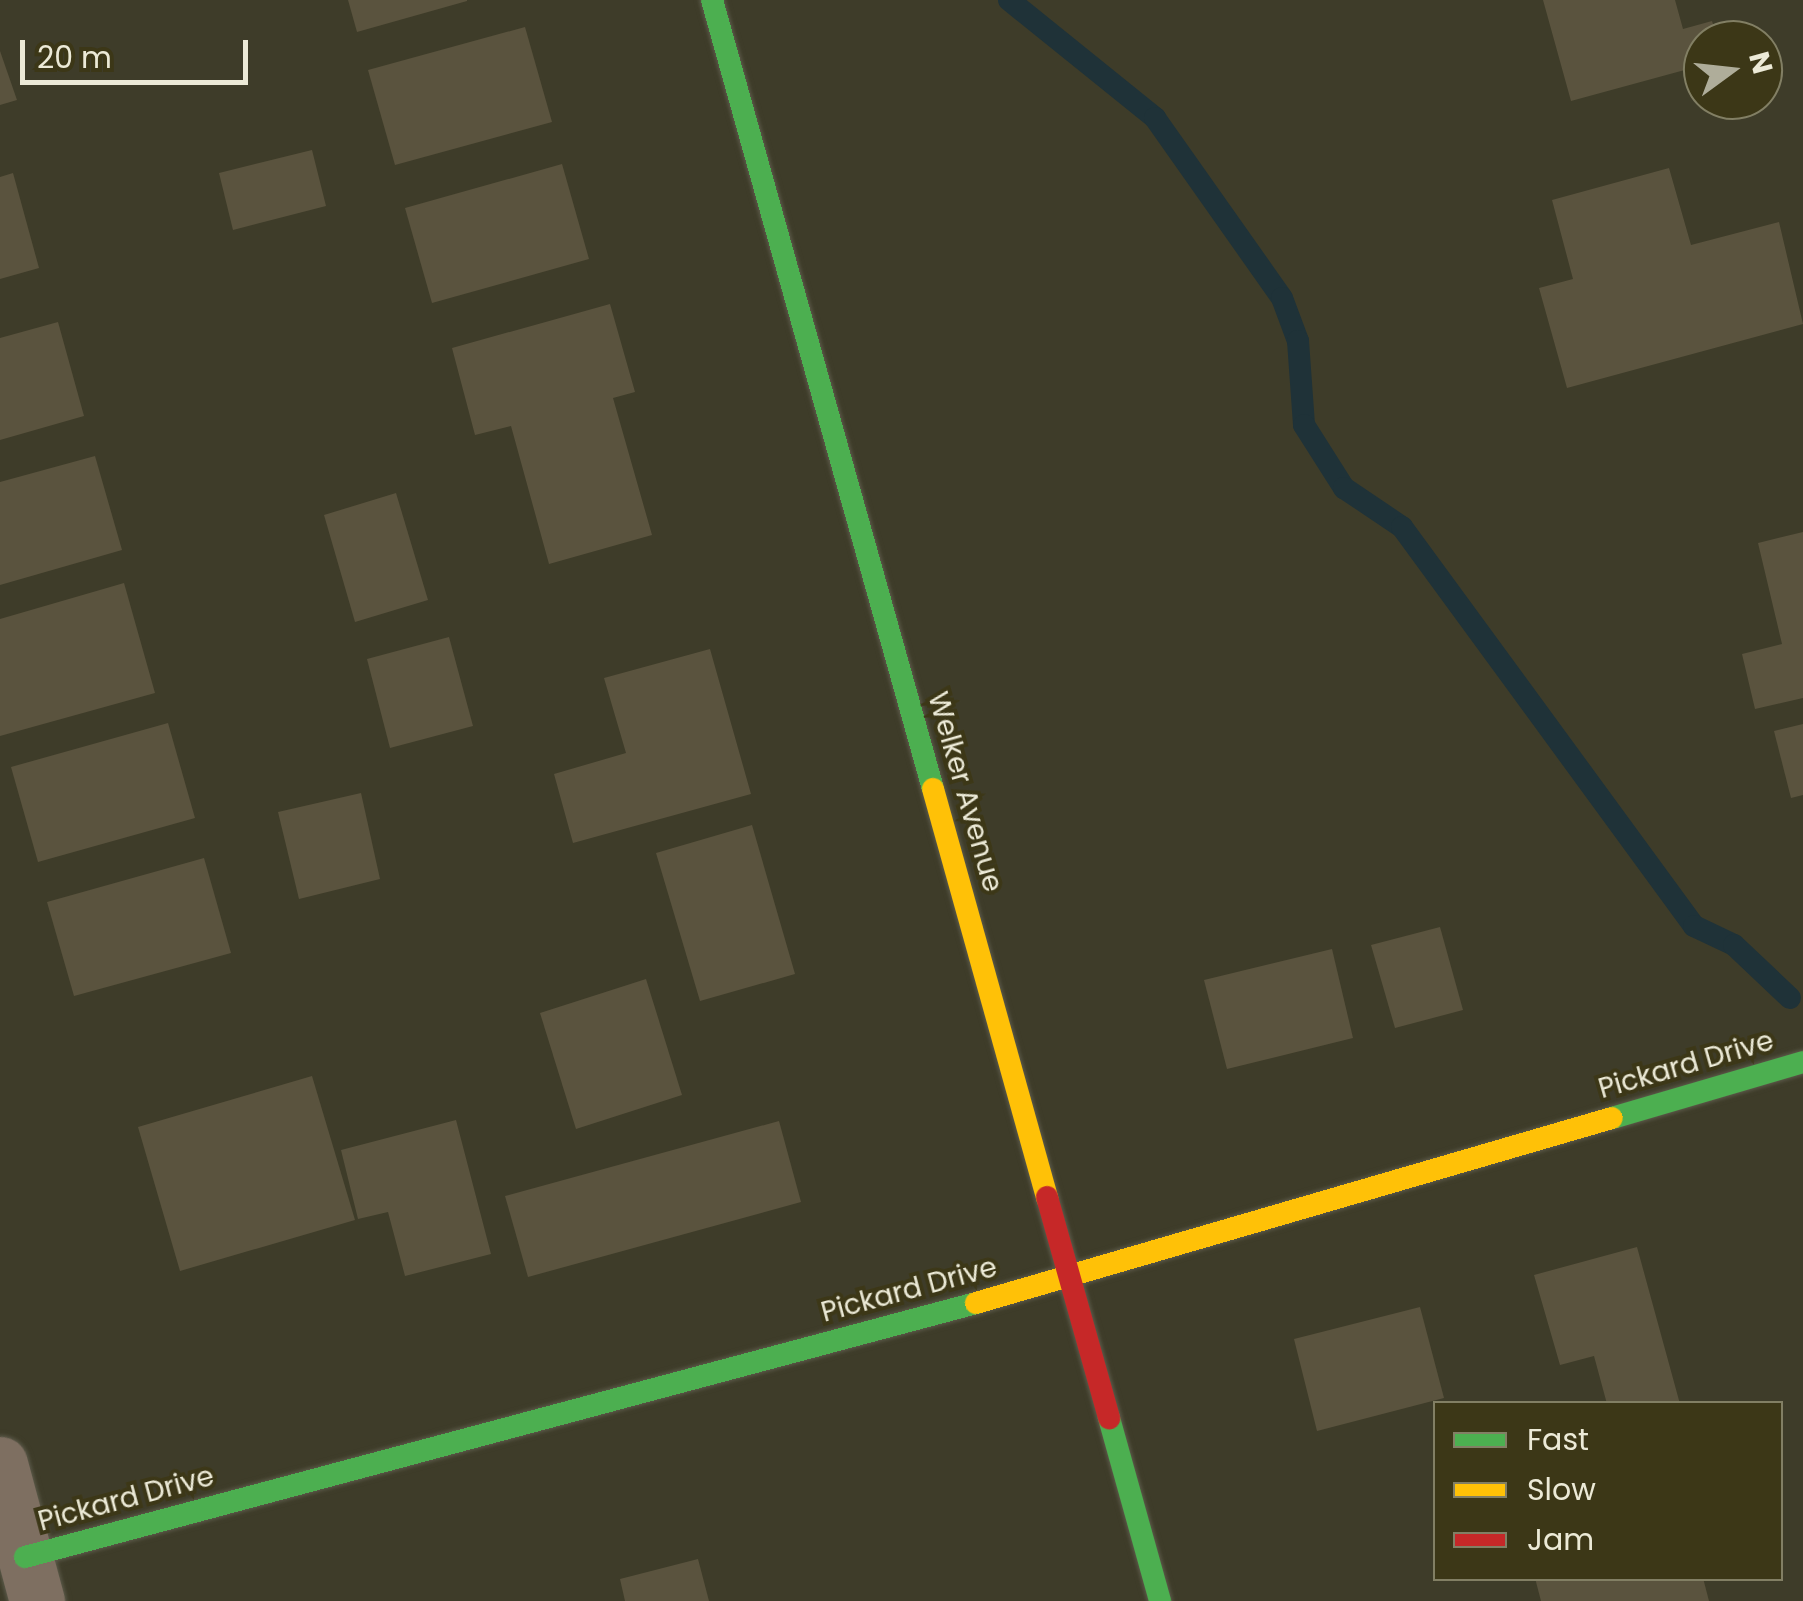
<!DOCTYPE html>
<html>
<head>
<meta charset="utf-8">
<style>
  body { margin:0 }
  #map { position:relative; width:1803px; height:1601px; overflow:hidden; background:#3e3c29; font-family:Poppins,sans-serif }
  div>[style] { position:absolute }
  .stream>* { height:22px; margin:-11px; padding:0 11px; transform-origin:11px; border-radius:11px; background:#1f3238 }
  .building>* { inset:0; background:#5a533e }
  .roads { filter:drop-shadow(0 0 2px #5c5a4a) drop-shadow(0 0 2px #5c5a4a) }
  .street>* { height:55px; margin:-27.5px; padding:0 27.5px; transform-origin:27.5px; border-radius:27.5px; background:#7e6f61 }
  .fast>* { height:22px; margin:-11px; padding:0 11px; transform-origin:11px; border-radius:11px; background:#4caf50 }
  .slow>* { height:22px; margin:-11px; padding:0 11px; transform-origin:11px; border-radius:11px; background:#ffc107 }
  .jam>* { height:22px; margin:-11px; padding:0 11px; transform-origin:11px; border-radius:11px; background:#c62828 }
  span { translate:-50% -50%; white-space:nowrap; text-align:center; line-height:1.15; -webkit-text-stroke:8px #3c3717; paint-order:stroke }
  .street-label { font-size:28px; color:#ecead7 }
  .legend { position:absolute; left:1433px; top:1401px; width:350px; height:180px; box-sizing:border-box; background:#3c3717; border:2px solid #827f64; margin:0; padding:12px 18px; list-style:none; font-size:30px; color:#ecead7 }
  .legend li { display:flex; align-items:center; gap:20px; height:50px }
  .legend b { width:50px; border:2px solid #827f64 }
  .north { position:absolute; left:1683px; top:20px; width:100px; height:100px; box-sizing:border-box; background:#3c3717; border:2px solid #827f64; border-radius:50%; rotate:75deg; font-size:28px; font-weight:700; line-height:40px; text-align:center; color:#ecead7 }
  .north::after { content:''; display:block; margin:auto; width:35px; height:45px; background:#afad9a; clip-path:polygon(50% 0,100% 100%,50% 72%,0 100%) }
  .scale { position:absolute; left:20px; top:40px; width:228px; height:45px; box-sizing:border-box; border:5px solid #ecead7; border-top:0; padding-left:12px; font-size:30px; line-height:35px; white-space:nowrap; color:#ecead7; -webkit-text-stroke:8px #3c3717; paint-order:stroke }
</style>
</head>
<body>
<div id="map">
  <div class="stream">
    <i style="left:1009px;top:0;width:188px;rotate:38.9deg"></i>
    <i style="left:1155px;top:118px;width:220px;rotate:54.8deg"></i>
    <i style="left:1282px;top:298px;width:46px;rotate:69.6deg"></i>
    <i style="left:1298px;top:341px;width:84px;rotate:85.9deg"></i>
    <i style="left:1304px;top:425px;width:75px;rotate:57.6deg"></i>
    <i style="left:1344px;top:488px;width:70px;rotate:33.9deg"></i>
    <i style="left:1402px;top:527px;width:494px;rotate:53.8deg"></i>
    <i style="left:1694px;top:926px;width:44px;rotate:25.4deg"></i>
    <i style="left:1734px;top:945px;width:77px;rotate:43.4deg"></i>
  </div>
  <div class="building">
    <i style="clip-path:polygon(348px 0,467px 0,467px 1px,357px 32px)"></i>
    <i style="clip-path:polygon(1543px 0,1675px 0,1683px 29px,1712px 21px,1718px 40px,1703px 40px,1703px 65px,1571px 101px)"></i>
    <i style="clip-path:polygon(525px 27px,552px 122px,395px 165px,368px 70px)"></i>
    <i style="clip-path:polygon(0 51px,17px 100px,0 105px)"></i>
    <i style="clip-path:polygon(312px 150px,326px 206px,233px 230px,219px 173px)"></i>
    <i style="clip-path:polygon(562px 164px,589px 259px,432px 303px,405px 208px)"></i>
    <i style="clip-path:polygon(1669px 168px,1691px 245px,1779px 222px,1803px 324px,1567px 388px,1539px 288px,1573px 279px,1552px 200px)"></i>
    <i style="clip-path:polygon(13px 173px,39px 268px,0 279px,0 177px)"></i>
    <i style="clip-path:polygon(610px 304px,635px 392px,613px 398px,652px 535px,549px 564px,511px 426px,475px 435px,452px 348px)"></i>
    <i style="clip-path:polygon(58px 322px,84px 416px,0 440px,0 338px)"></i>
    <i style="clip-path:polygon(95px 456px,122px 550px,0 585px,0 482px)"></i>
    <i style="clip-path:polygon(396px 493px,428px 600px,355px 622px,324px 515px)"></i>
    <i style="clip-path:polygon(1803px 532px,1803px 698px,1755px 709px,1742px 654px,1782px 644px,1758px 543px)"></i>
    <i style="clip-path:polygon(124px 583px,155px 693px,0 736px,0 619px)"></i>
    <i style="clip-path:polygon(449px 637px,473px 726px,390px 748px,367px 659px)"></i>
    <i style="clip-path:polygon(710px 649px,751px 794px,573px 843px,554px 774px,626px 753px,604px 678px)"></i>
    <i style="clip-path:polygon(168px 723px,195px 818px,38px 862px,11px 767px)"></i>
    <i style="clip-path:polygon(1803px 724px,1803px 795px,1791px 798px,1774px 731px)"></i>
    <i style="clip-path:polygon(361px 793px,380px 879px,299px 899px,278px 812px)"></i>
    <i style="clip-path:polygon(752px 825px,795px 974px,700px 1001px,656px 853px)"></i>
    <i style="clip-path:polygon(204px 858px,231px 953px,74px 996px,47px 902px)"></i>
    <i style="clip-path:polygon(1440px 927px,1463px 1010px,1395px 1028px,1371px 945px)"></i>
    <i style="clip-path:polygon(1332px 949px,1353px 1038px,1227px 1069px,1204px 980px)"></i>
    <i style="clip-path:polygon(646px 979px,682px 1095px,576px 1129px,540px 1013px)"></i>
    <i style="clip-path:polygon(312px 1076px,355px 1220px,180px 1271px,138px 1127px)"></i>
    <i style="clip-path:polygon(456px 1120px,491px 1254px,405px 1276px,388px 1212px,358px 1219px,341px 1150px)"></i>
    <i style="clip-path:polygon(779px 1121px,801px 1202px,528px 1277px,505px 1196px)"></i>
    <i style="clip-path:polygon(1637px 1247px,1680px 1404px,1607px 1404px,1594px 1356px,1560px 1365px,1534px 1275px)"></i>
    <i style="clip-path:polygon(1420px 1307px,1444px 1398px,1317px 1431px,1294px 1339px)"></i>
    <i style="clip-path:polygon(698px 1559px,709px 1601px,625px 1601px,620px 1579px)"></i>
    <i style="clip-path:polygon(1535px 1578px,1703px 1578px,1709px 1601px,1541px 1601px)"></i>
  </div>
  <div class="roads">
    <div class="street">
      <i style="left:0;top:1464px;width:142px;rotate:74.9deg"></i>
    </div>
    <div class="fast">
      <i style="left:712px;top:0;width:819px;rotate:74.35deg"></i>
      <i style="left:1612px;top:1118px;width:199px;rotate:-16.3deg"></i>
      <i style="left:1109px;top:1418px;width:190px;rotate:74.4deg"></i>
      <i style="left:25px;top:1557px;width:984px;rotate:-14.95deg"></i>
    </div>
    <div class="slow">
      <i style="left:933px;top:789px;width:424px;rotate:74.4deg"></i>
      <i style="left:976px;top:1303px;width:662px;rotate:-16.22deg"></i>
    </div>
    <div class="jam">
      <i style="left:1047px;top:1197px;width:230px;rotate:74.3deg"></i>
    </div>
  </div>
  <div class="street-label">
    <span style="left:965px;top:792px;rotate:74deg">Welker Avenue</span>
    <span style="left:1686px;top:1065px;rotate:-16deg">Pickard Drive</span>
    <span style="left:909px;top:1290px;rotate:-15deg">Pickard Drive</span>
    <span style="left:126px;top:1499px;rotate:-15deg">Pickard Drive</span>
  </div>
  <ul class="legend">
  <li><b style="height:12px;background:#4caf50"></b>Fast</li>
  <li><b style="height:12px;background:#ffc107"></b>Slow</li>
  <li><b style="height:12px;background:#c62828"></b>Jam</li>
  </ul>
  <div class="north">N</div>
  <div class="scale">20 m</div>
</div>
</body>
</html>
